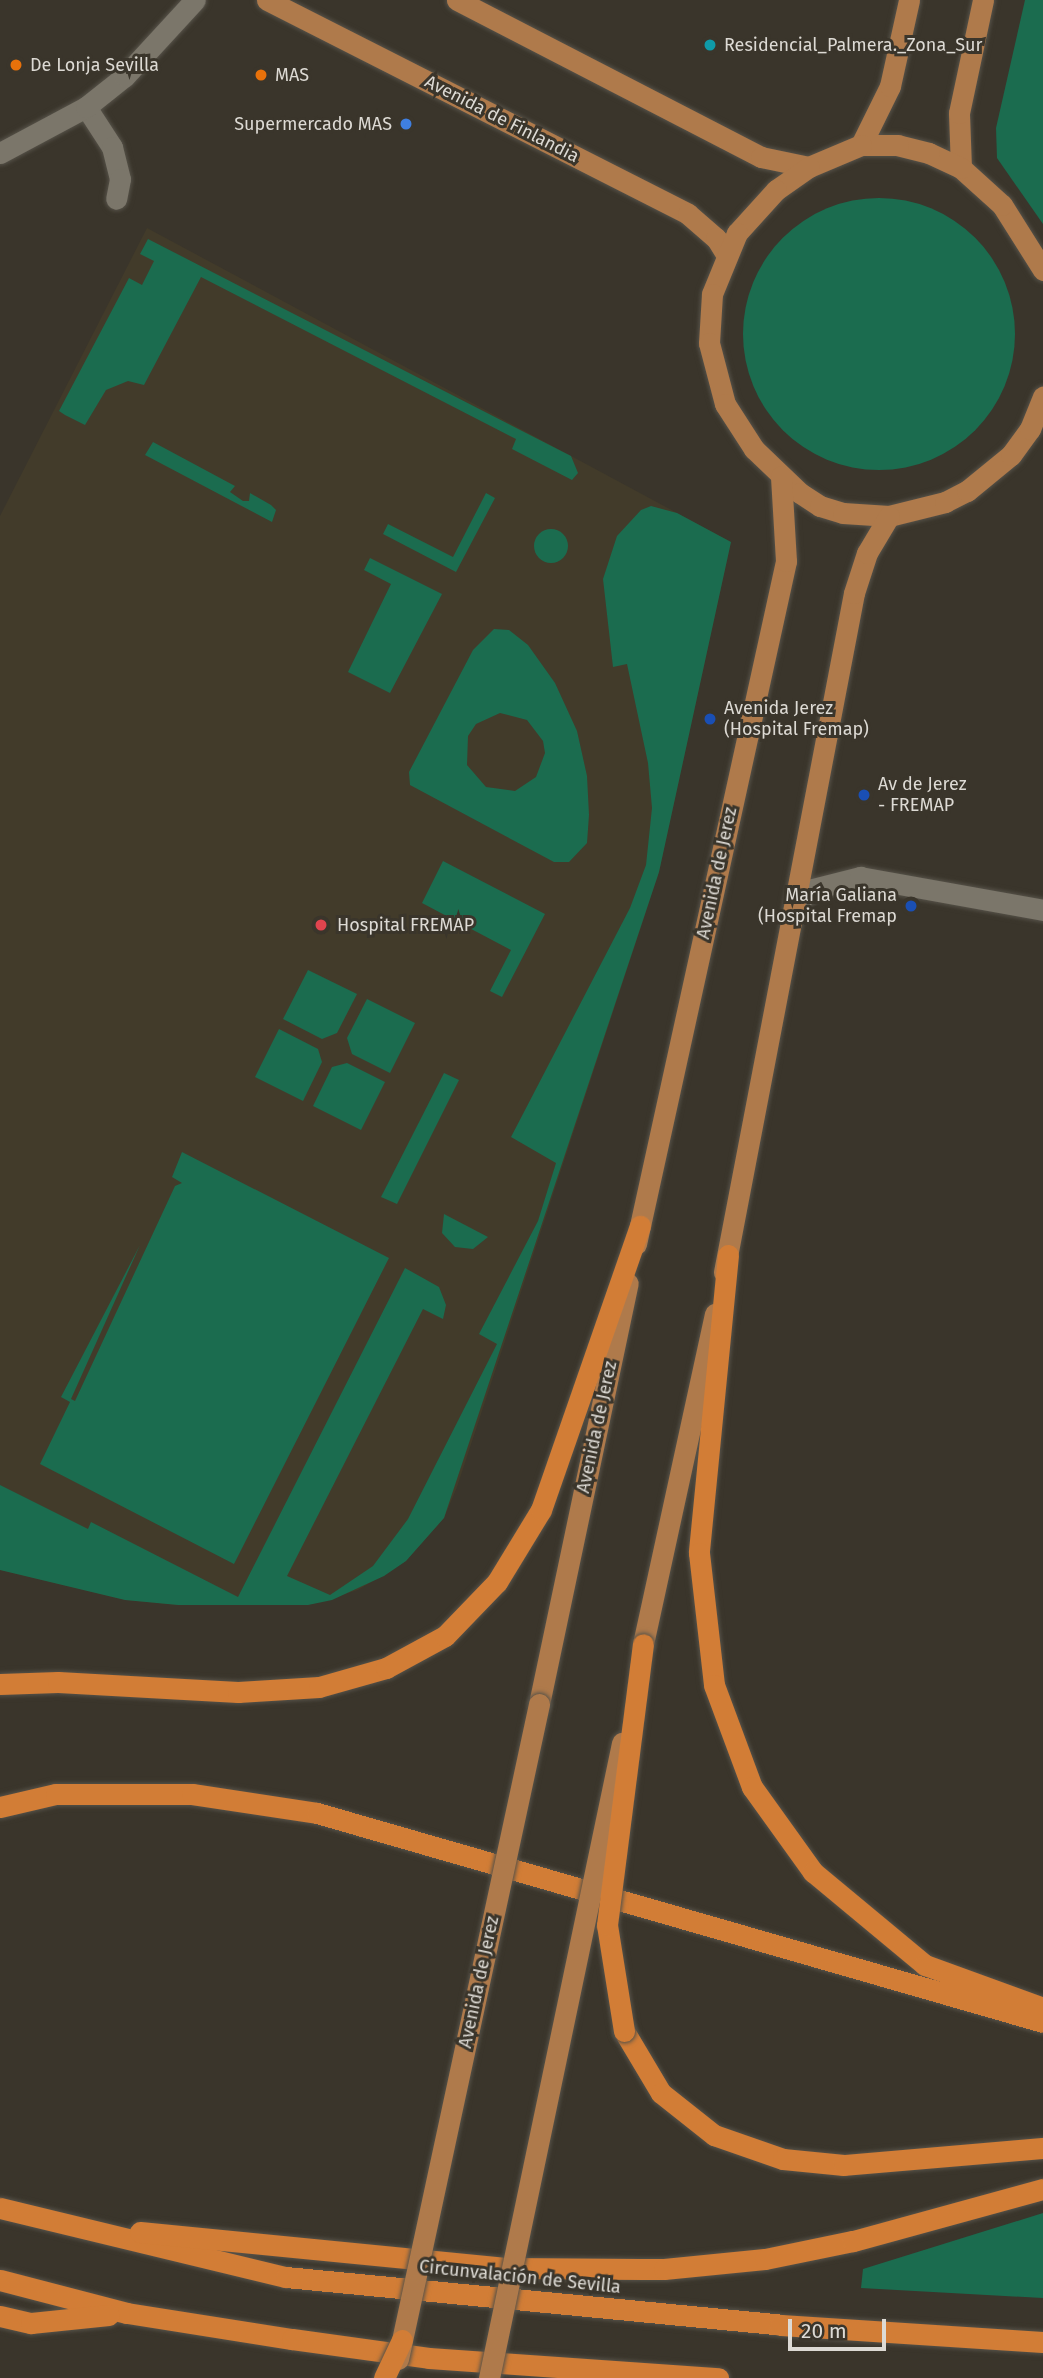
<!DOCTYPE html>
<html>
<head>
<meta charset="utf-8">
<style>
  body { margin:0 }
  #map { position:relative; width:1043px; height:2378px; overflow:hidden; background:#3a352b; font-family:"Fira Sans",sans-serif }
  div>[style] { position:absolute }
  .built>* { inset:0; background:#423b2a }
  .green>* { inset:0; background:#1b6c4f }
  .round { border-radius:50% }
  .roads { filter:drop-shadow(0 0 2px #565249) drop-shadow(0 0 2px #565249) }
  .minor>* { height:21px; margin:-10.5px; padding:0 10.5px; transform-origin:10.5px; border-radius:10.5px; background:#7b766a }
  .major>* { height:21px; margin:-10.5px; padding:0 10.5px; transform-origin:10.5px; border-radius:10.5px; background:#af7a4b }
  .highway>* { height:21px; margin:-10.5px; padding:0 10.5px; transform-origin:10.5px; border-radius:10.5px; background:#d27d36 }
  .bridges { filter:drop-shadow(0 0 2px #565249) drop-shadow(0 0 2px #565249) }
  .major-bridge>* { height:21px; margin:-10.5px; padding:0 10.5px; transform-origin:10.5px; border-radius:10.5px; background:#af7a4b }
  .highway-bridge>* { height:21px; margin:-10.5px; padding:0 10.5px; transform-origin:10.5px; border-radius:10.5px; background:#d27d36 }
  .dots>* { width:19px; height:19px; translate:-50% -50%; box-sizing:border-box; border:4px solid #3a352b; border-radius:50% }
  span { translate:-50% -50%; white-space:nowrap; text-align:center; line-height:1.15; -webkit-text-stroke:6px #3a352b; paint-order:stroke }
  .poi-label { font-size:18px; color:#dddad4 }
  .left { translate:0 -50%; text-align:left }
  .right { translate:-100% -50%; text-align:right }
  .street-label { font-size:18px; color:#dddad4 }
  .scale { position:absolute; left:788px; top:2319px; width:98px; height:32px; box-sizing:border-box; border:4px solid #dddad4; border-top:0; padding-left:9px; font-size:21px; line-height:24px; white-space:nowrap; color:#dddad4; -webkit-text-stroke:5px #3a352b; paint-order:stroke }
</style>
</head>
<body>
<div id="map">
  <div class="built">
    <i style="clip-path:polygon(147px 228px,731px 542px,659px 872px,457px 1487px,444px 1518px,406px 1561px,358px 1590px,308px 1605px,178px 1605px,125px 1600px,0 1570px,0 516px)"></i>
  </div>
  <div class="green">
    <i style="clip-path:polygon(1025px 0,1043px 0,1043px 224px,997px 158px,996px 128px)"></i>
    <i class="round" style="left:743px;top:198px;width:272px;height:272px"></i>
    <i style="clip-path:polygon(148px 239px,571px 456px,578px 473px,572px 480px,512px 449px,516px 439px,201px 277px,144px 385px,128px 381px,106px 390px,85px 425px,65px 415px,59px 411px,129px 278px,142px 285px,154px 261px,140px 254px)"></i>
    <i style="clip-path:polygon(153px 442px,235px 486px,230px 492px,243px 501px,249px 501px,250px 493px,271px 505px,276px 510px,272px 522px,145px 455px)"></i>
    <i style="clip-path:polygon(486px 493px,495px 498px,456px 572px,383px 534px,388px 524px,453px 557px)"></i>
    <i style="clip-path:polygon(651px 506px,677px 513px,731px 542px,659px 872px,444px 1518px,406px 1561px,384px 1576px,332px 1600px,308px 1605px,178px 1605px,125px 1600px,0 1570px,0 1485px,88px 1529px,91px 1522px,238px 1597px,405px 1268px,439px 1287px,446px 1305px,443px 1319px,423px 1309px,287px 1576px,330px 1595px,373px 1566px,408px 1519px,497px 1344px,479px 1334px,538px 1221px,556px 1163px,511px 1137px,630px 908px,646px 865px,652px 808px,648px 763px,627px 664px,613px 667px,603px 579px,617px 536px,641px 510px)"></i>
    <i class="round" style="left:534px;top:529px;width:34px;height:34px"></i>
    <i style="clip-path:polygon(370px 558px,442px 594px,390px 693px,348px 672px,391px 584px,364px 570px)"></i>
    <i style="clip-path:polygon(evenodd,494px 629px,509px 630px,528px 645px,555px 683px,577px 731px,587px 776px,589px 815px,587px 843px,569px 862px,554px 862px,410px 785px,409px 772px,473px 650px,494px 629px,500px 713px,527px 720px,543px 741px,545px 753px,536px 777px,515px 791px,486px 787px,467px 765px,468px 736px,476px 724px,500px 713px)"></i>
    <i style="clip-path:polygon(443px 861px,545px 914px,502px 997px,490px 991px,511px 950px,422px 903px)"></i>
    <i style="clip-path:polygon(308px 970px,357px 994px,337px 1033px,322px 1039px,283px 1019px)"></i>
    <i style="clip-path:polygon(367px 999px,415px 1023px,390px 1073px,352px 1054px,347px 1038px)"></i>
    <i style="clip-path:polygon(279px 1029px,318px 1049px,322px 1062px,303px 1101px,255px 1077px)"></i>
    <i style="clip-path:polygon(347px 1063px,385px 1082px,361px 1130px,313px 1106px,332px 1067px)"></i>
    <i style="clip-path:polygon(444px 1073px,459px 1080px,397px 1204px,381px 1197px)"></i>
    <i style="clip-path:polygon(182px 1152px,389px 1258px,234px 1564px,40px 1464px,70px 1402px,61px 1397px,140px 1245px,71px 1399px,75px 1401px,175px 1186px,182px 1183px,172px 1177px)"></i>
    <i style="clip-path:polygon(444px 1214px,488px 1237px,473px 1249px,455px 1247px,442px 1233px)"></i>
    <i style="clip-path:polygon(1043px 2213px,1043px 2298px,861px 2288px,863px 2269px)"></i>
  </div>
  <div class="roads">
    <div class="minor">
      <i style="left:86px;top:107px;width:48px;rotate:57deg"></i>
      <i style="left:112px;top:147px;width:33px;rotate:76deg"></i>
      <i style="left:120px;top:179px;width:20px;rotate:101deg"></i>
      <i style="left:0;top:153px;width:98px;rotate:-28.1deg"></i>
      <i style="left:86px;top:107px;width:50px;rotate:-38.5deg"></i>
      <i style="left:125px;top:76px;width:103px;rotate:-47.4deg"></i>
      <i style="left:798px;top:901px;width:19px;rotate:-39deg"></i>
      <i style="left:813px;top:889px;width:49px;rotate:-14.3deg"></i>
      <i style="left:860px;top:877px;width:186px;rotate:10.2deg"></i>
    </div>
    <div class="major">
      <i style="left:267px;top:0;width:472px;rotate:26.9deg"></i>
      <i style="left:688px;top:214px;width:37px;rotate:41deg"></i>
      <i style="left:716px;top:238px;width:19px;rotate:58deg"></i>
      <i style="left:457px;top:0;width:342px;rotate:27.3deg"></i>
      <i style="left:761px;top:157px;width:49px;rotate:11.8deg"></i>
      <i style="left:861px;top:145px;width:66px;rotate:-63.8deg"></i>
      <i style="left:890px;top:86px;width:88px;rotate:-77.5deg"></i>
      <i style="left:961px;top:168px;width:55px;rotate:-92.1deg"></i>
      <i style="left:959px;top:113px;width:116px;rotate:-78deg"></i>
      <i style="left:1043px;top:270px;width:77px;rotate:-122.2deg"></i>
      <i style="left:1002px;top:205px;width:55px;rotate:-137.9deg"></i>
      <i style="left:961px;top:168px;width:35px;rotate:-155deg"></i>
      <i style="left:929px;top:153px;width:32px;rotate:-166deg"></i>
      <i style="left:898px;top:145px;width:37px;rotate:180deg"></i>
      <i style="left:861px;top:145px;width:56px;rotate:157.1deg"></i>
      <i style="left:809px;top:167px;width:40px;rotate:145.1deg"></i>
      <i style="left:776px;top:190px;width:58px;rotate:132.2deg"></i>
      <i style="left:737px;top:233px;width:66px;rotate:112.3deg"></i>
      <i style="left:712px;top:294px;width:49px;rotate:93.5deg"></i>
      <i style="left:709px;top:343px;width:63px;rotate:75.3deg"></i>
      <i style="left:725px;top:404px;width:54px;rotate:57.2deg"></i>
      <i style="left:754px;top:449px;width:64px;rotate:43.7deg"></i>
      <i style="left:800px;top:493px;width:24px;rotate:33deg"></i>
      <i style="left:820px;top:506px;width:24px;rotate:17deg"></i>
      <i style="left:843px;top:513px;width:46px;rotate:3.7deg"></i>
      <i style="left:889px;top:516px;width:58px;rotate:-14deg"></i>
      <i style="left:945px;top:502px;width:25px;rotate:-27deg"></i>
      <i style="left:967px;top:491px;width:57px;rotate:-39.3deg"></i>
      <i style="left:1011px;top:455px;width:32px;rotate:-54deg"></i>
      <i style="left:1030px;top:429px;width:35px;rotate:-68deg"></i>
      <i style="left:636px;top:1244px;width:699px;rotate:-77.61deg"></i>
      <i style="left:786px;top:561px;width:85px;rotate:-93.4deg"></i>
      <i style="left:724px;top:1272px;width:691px;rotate:-79.16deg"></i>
      <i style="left:854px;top:593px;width:42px;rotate:-72deg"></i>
      <i style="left:867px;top:553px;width:43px;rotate:-59.3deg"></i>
      <i style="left:643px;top:1644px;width:338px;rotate:-77.7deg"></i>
      <i style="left:539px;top:1704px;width:430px;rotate:-78.1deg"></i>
    </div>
    <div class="highway">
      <i style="left:728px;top:1255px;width:299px;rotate:95.6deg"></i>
      <i style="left:699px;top:1553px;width:133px;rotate:83.5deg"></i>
      <i style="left:714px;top:1685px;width:109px;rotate:69.6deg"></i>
      <i style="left:752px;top:1787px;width:105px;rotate:54.3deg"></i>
      <i style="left:813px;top:1872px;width:146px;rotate:39.7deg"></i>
      <i style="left:925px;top:1965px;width:126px;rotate:20deg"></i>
      <i style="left:0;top:1684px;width:58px;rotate:-2deg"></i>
      <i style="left:58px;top:1682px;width:180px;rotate:3.2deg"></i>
      <i style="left:238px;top:1692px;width:81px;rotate:-3.5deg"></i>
      <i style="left:319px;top:1687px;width:70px;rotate:-15.8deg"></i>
      <i style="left:386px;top:1668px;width:67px;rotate:-28.5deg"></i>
      <i style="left:445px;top:1636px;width:75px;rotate:-46.1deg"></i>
      <i style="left:497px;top:1582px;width:84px;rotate:-58.6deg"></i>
      <i style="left:541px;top:1510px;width:301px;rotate:-70.8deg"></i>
      <i style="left:0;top:1807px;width:57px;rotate:-13.1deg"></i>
      <i style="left:56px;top:1794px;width:136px"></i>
      <i style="left:192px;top:1794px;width:126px;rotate:8.6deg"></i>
      <i style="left:317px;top:1813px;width:755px;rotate:16.06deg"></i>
      <i style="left:624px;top:2031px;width:72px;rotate:59.2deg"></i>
      <i style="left:661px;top:2093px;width:68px;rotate:38.4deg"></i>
      <i style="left:714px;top:2135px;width:73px;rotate:19.2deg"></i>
      <i style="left:783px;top:2159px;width:61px;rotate:5.6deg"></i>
      <i style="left:844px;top:2165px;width:200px;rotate:-4.9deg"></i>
      <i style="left:0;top:2208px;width:294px;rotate:13.6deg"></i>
      <i style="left:286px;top:2277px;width:496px;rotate:5.5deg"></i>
      <i style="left:780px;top:2325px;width:264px;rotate:3.7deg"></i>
      <i style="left:140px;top:2232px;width:370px;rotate:5.6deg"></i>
      <i style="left:508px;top:2268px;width:156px;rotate:0.4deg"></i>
      <i style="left:664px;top:2269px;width:101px;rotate:-5.7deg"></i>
      <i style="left:765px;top:2259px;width:90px;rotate:-11.6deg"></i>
      <i style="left:853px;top:2241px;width:197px;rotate:-15.3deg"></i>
      <i style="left:0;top:2280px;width:131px;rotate:14.6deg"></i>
      <i style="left:127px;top:2313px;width:167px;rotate:9deg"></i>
      <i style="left:292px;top:2339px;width:138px;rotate:7.9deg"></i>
      <i style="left:429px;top:2358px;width:290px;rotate:4deg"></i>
      <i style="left:0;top:2316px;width:32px;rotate:13deg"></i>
      <i style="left:31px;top:2323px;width:78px;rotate:-5.9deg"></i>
    </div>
  </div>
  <div class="bridges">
    <div class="major-bridge">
      <i style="left:398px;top:2359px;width:670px;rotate:-77.85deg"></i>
      <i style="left:489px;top:2378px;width:649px;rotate:-78.17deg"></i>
    </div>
    <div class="highway-bridge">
      <i style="left:624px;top:2031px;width:107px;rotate:-99.1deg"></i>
      <i style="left:607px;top:1925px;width:283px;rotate:-82.7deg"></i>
      <i style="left:384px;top:2378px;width:42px;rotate:-64.7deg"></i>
    </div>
  </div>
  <div class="dots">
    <i style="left:710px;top:45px;background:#0f9aa8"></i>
    <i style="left:16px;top:65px;background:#e8710a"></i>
    <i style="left:261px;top:75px;background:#e8710a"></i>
    <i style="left:406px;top:124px;background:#3f7fe0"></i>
    <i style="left:710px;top:719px;background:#1a4fb4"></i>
    <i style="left:864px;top:795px;background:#1a4fb4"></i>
    <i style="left:911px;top:906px;background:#1a4fb4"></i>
    <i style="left:321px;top:925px;background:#e0444e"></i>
  </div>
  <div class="poi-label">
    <span class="left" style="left:724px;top:45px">Residencial_Palmera._Zona_Sur</span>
    <span class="left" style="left:30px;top:65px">De Lonja Sevilla</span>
    <span class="left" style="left:275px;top:75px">MAS</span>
    <span class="right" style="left:392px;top:124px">Supermercado MAS</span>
    <span class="left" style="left:724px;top:719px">Avenida Jerez<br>(Hospital Fremap)</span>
    <span class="left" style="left:878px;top:795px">Av de Jerez<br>- FREMAP</span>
    <span class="right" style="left:897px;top:906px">María Galiana<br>(Hospital Fremap</span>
    <span class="left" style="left:337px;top:925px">Hospital FREMAP</span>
  </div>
  <div class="street-label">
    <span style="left:502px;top:119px;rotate:27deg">Avenida de Finlandia</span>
    <span style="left:717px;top:873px;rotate:-78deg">Avenida de Jerez</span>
    <span style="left:597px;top:1427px;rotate:-78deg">Avenida de Jerez</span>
    <span style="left:479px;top:1982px;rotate:-78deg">Avenida de Jerez</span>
    <span style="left:520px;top:2277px;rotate:6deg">Circunvalación de Sevilla</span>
  </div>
  <div class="scale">20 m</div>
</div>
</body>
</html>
